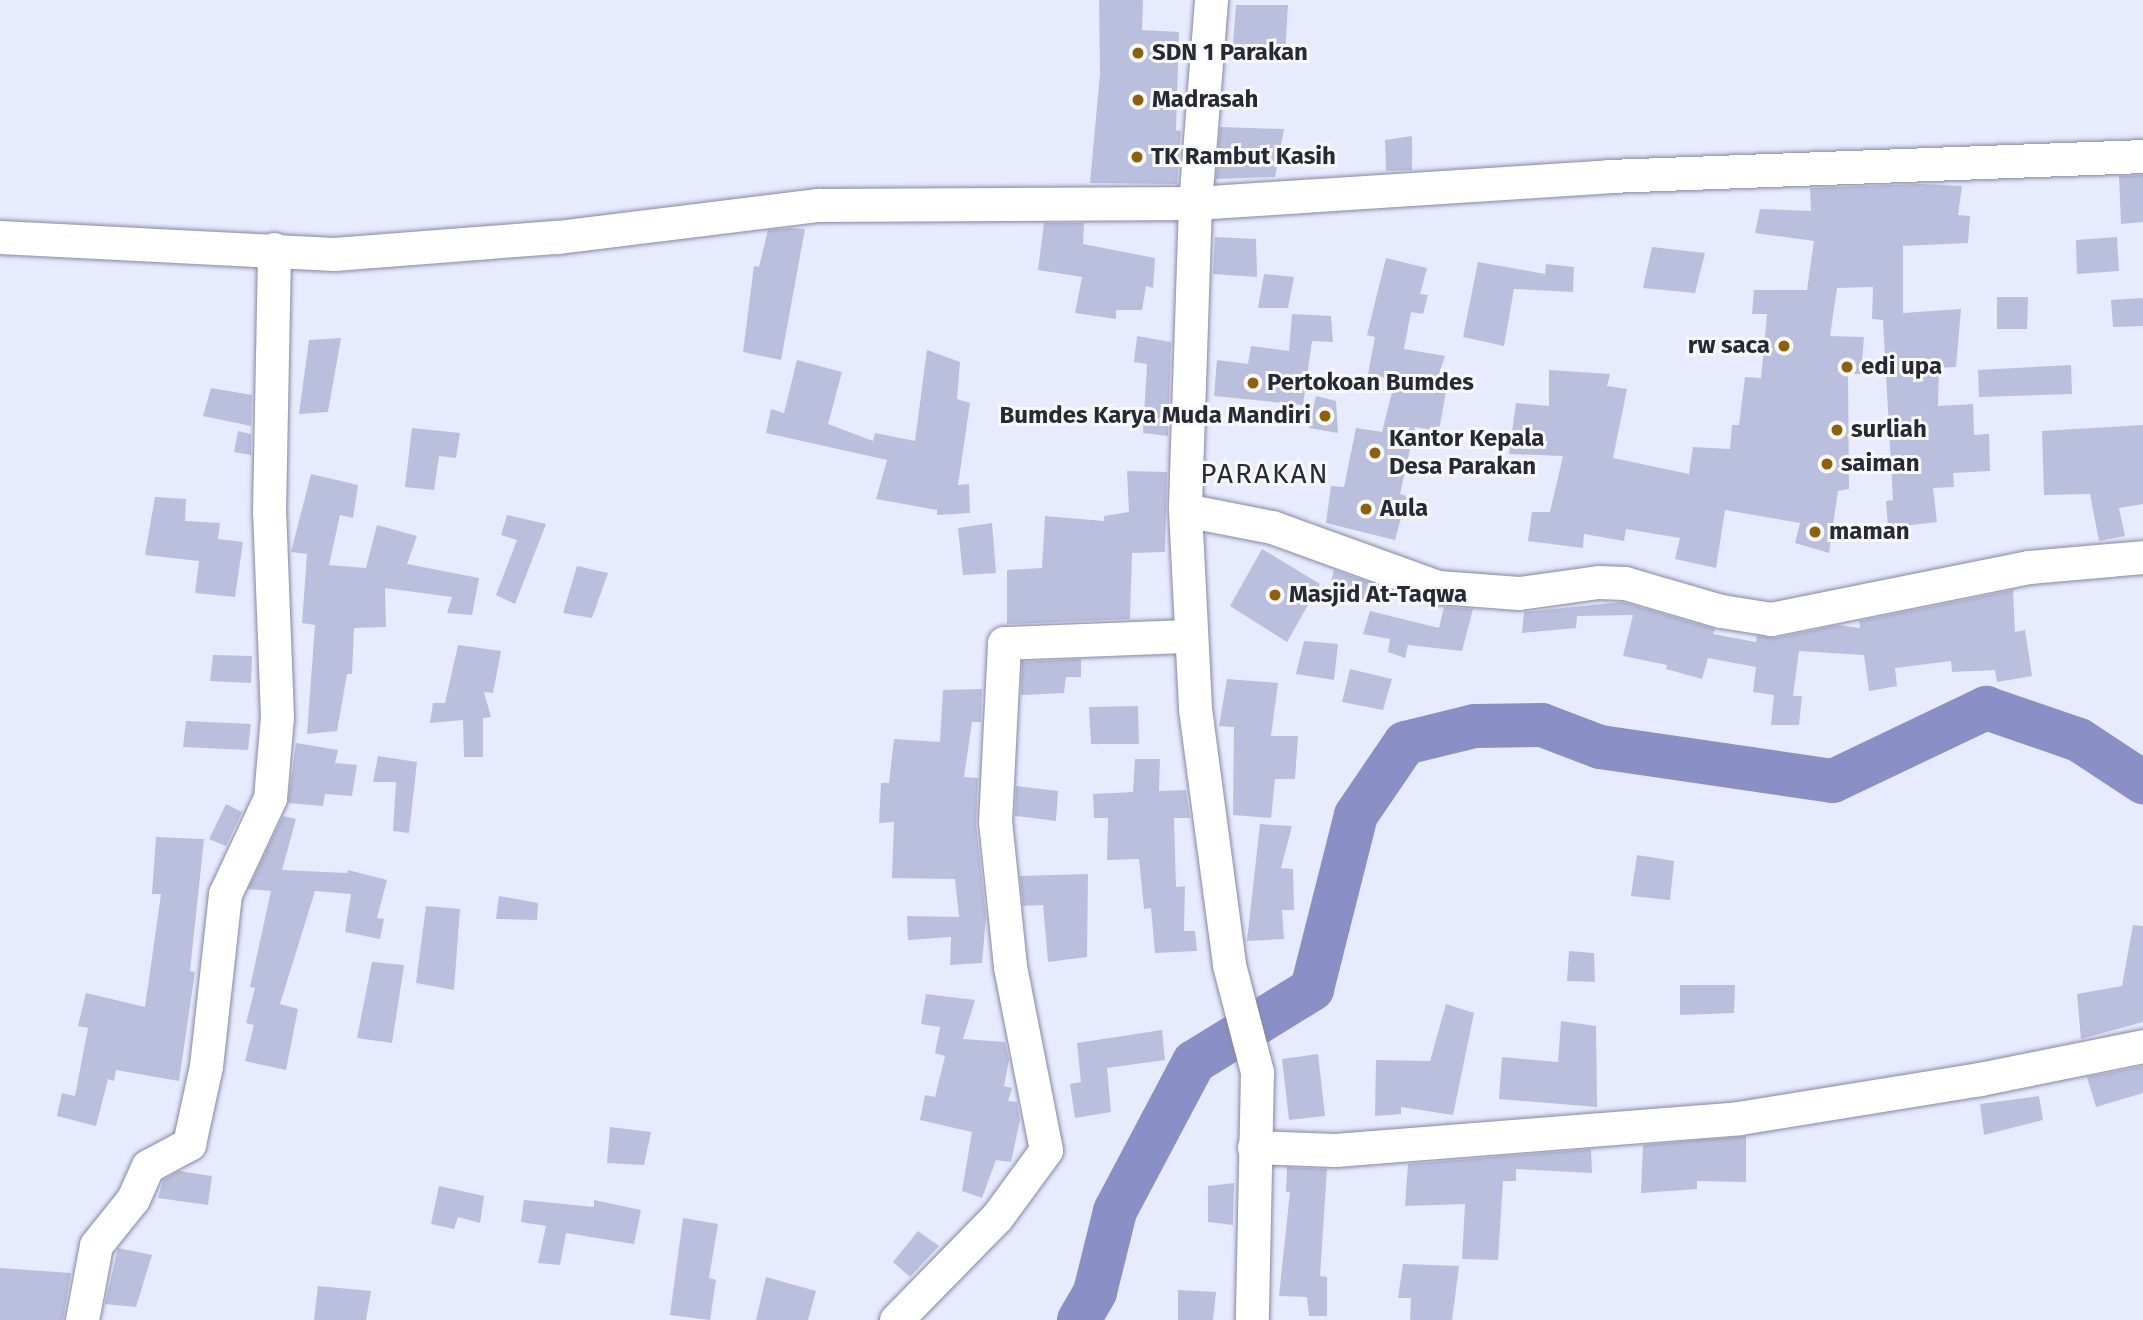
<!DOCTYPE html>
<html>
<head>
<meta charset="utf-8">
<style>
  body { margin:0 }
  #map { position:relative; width:2143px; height:1320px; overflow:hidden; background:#e8ebfe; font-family:"Fira Sans",sans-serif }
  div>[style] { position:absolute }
  .river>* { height:44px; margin:-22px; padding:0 22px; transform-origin:22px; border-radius:22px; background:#8a90c6 }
  .building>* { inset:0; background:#babfde }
  .roads { filter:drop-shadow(0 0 2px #8488a6) drop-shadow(0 0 2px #8488a6) }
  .minor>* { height:33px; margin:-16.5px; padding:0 16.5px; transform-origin:16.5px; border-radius:16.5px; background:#fff }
  .dots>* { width:19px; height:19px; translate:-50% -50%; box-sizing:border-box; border:4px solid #f9f9f9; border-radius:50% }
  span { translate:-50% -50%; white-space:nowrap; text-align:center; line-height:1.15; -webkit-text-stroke:6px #f9f9f9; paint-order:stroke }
  .poi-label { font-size:24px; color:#272935; font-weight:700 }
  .left { translate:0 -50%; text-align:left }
  .right { translate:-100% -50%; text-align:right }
  .quarter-label { font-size:28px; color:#272935; letter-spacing:2px }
</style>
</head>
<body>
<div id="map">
  <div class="river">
    <i style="left:1079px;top:1320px;width:32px;rotate:-60deg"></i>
    <i style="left:1095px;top:1292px;width:83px;rotate:-76.1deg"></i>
    <i style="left:1115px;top:1211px;width:169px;rotate:-62.1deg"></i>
    <i style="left:1194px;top:1062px;width:139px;rotate:-31.7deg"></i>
    <i style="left:1312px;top:989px;width:179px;rotate:-75.8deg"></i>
    <i style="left:1356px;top:815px;width:87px;rotate:-55.8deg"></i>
    <i style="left:1405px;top:743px;width:72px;rotate:-13.7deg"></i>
    <i style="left:1475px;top:726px;width:67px;rotate:-0.9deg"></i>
    <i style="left:1542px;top:725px;width:62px;rotate:20.8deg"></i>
    <i style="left:1600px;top:747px;width:235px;rotate:8.3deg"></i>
    <i style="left:1833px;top:781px;width:170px;rotate:-25.5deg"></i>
    <i style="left:1986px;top:708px;width:98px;rotate:19deg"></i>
    <i style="left:2079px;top:740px;width:77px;rotate:33.3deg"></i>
  </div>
  <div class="building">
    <i style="clip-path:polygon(1099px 0,1143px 0,1142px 30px,1179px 32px,1176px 130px,1181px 131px,1177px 184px,1090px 183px,1100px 74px)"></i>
    <i style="clip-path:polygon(1236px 5px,1288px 5px,1285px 55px,1232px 56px)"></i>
    <i style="clip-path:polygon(1220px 127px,1284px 129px,1275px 177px,1216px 179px)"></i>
    <i style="clip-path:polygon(1412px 136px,1412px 170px,1386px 171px,1385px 140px)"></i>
    <i style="clip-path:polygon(2143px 175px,2143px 222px,2121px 224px,2119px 176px)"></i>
    <i style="clip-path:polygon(1922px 184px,1962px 186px,1958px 215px,1970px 216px,1968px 243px,1903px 246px,1903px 313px,1961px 309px,1956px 367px,1939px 368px,1938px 406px,1973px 404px,1974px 435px,1989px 434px,1990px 471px,1953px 473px,1954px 487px,1933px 488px,1937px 522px,1888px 528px,1886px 501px,1893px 500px,1883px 320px,1872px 319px,1873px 287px,1837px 288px,1830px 336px,1864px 337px,1861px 374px,1848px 374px,1849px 489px,1838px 491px,1829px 553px,1795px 543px,1800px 523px,1725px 510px,1716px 568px,1675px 559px,1680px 538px,1626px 529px,1624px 541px,1584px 534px,1583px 548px,1528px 541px,1532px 512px,1550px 512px,1563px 456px,1509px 454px,1516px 403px,1549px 406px,1549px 370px,1610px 374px,1607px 386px,1627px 389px,1613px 458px,1689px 474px,1693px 447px,1730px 449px,1732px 425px,1739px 425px,1745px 377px,1761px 378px,1767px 314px,1752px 314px,1754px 290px,1807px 290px,1814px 241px,1755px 233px,1760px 209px,1811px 211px,1810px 188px)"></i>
    <i style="clip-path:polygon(1044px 223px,1084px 223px,1083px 244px,1155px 258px,1153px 288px,1146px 286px,1142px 310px,1116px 310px,1116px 319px,1075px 313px,1082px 277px,1038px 270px)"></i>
    <i style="clip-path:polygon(790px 228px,805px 229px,781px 360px,743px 352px,754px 266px,759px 267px,768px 230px)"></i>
    <i style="clip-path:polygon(1215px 237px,1256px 239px,1257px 277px,1213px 274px)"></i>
    <i style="clip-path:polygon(2117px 237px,2119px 271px,2077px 274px,2076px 240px)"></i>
    <i style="clip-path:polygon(1652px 247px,1705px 253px,1695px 293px,1643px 288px)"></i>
    <i style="clip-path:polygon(1386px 258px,1427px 268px,1420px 294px,1428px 295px,1423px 314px,1411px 312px,1404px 349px,1445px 356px,1434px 389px,1446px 391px,1439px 431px,1415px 427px,1400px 494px,1407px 496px,1395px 540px,1326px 523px,1331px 486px,1344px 487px,1356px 428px,1382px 432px,1395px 380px,1368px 374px,1375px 337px,1367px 335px)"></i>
    <i style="clip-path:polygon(1478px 262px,1545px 274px,1546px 264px,1574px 267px,1573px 292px,1514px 289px,1504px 346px,1463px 337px)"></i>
    <i style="clip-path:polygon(1264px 274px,1294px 277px,1288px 308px,1258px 308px)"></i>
    <i style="clip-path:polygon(1997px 297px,2028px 297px,2027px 329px,1997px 329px)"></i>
    <i style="clip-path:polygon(2143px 298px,2143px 326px,2113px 327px,2111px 300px)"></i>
    <i style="clip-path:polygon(1292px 314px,1331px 316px,1333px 342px,1312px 341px,1303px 405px,1214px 396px,1217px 360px,1248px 364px,1251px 346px,1289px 351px)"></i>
    <i style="clip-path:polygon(1137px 336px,1171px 342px,1168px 436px,1143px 433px,1147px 364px,1134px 362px)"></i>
    <i style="clip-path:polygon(341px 338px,328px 412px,299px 414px,309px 340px)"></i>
    <i style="clip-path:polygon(927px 350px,960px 362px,957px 399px,970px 403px,958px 485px,969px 484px,970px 513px,937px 515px,937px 510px,876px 499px,887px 460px,766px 433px,771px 409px,784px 413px,797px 360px,842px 372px,828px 424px,873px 441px,875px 433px,915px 441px)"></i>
    <i style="clip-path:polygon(2071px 365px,2072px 394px,1979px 397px,1978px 370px)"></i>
    <i style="clip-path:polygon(211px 388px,252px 395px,251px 426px,203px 416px)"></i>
    <i style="clip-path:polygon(1316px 396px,1336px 401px,1338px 433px,1309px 428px)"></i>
    <i style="clip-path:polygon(2143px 425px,2143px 504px,2119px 508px,2125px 536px,2099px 541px,2090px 494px,2044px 495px,2042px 431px)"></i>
    <i style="clip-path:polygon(412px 428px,460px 433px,456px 458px,439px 456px,434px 490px,405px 487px)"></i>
    <i style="clip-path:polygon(238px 431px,251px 434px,251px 455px,234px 452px)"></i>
    <i style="clip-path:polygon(1127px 471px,1167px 472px,1165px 552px,1132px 553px,1130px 619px,1007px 624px,1007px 570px,1042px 568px,1045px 516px,1104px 521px,1104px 516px,1129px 512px)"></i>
    <i style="clip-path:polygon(311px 474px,358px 485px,353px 518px,340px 515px,329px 565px,366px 568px,377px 525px,417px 536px,407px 564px,479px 578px,472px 615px,447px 613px,452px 597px,385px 588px,386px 627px,354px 628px,352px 674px,347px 674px,337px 731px,307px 734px,315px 625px,302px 623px,307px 554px,291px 552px)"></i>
    <i style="clip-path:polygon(155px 497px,186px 499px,185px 521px,220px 523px,218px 539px,243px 542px,235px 597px,195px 593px,199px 561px,145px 555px)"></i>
    <i style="clip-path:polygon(507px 515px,546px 524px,515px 604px,496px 595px,517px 540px,501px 535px)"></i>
    <i style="clip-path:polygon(992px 523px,996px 573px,963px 575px,958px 528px)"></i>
    <i style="clip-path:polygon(1262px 549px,1320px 584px,1287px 642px,1230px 606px)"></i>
    <i style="clip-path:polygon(577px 566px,608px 573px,592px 618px,563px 613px)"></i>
    <i style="clip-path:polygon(1334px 570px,1374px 584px,1367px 601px,1329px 590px)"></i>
    <i style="clip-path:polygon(2013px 590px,2015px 632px,2025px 630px,2032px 676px,1997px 682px,1995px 670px,1952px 672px,1951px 661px,1895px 668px,1897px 686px,1869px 691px,1864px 655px,1799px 651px,1793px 696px,1802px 696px,1799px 725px,1771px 725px,1774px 695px,1753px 692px,1756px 667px,1708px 658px,1702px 679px,1666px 669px,1667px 665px,1623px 656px,1633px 615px,1577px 616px,1576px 628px,1522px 633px,1524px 612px,1622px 602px,1715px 629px,1713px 634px,1756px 642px,1757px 636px,1775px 638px,1838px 625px,1860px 628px,1859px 621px)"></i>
    <i style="clip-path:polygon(1444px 607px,1473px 609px,1462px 651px,1408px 645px,1405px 658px,1388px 652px,1390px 639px,1363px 634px,1370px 611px,1439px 628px)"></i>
    <i style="clip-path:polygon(1304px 641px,1338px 644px,1334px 680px,1296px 674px)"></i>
    <i style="clip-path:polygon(458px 645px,501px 651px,493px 693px,484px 692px,491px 717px,483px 718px,483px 757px,464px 757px,463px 720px,430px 723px,433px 703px,445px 703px)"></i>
    <i style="clip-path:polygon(213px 655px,252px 656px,251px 683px,210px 681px)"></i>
    <i style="clip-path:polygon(1081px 659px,1081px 677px,1066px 677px,1064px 693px,1021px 695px,1022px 662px)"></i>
    <i style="clip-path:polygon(1350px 669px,1392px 679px,1383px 710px,1342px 702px)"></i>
    <i style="clip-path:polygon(1227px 679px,1278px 683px,1271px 736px,1298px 736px,1295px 779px,1275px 779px,1271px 818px,1233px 815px,1234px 727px,1219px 726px)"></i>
    <i style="clip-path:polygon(982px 689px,981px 722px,972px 722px,964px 777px,978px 778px,976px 824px,986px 917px,982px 963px,950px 965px,951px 937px,908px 940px,907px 916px,959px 917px,955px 879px,892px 878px,894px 822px,879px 823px,881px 783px,889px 783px,894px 739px,940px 742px,943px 690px)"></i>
    <i style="clip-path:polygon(1138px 706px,1139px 744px,1091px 744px,1089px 707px)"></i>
    <i style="clip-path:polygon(186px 721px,251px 724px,248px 750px,183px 747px)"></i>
    <i style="clip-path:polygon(296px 743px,338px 750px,335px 763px,357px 765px,352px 796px,325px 794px,323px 806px,288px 803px)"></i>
    <i style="clip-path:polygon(378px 756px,417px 762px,409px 833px,393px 831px,396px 782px,373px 782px)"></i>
    <i style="clip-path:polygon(1135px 759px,1160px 759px,1159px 791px,1186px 790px,1190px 818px,1174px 818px,1176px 887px,1185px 886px,1184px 931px,1195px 931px,1197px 951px,1155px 953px,1151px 908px,1144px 909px,1139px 859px,1107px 860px,1108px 818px,1094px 818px,1093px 794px,1133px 792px)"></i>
    <i style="clip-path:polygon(1016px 786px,1058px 791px,1056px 821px,1015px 816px)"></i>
    <i style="clip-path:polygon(226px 804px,242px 812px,226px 846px,209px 839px)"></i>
    <i style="clip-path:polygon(283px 816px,296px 819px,282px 870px,347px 873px,348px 870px,387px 880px,377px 918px,384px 919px,380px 939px,345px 932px,351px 894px,315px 891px,280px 1004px,298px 1009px,286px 1070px,245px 1061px,254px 1025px,246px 1023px,255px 988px,250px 987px,271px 891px,248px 889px)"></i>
    <i style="clip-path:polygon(1260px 824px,1292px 826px,1281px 868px,1293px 869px,1294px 910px,1282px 910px,1284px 939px,1247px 941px)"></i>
    <i style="clip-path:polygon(156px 837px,204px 839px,190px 971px,195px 972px,179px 1081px,116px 1070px,114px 1081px,108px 1079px,96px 1126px,57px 1116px,62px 1093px,75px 1096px,88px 1028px,78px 1026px,86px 993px,145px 1007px,161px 894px,152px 894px)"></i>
    <i style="clip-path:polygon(1637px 855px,1674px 861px,1670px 900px,1631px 896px)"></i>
    <i style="clip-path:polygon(1088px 874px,1087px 957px,1048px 962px,1043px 905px,1023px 906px,1020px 876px)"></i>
    <i style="clip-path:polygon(499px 896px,538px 903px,537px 920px,496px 919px)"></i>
    <i style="clip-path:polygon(426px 906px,460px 909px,454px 990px,416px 983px)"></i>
    <i style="clip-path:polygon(2133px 925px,2143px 926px,2143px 1022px,2081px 1039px,2077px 994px,2122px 986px)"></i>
    <i style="clip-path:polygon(1569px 951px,1594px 953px,1595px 982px,1567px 981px)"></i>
    <i style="clip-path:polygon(372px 962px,404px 965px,392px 1043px,357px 1038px)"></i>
    <i style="clip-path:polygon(1680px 985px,1735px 985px,1734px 1013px,1680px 1015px)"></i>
    <i style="clip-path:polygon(926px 994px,975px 1000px,963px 1039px,1005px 1042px,1009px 1060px,1004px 1086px,1012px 1088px,1008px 1101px,1017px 1102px,1020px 1120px,1011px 1162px,996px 1160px,982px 1198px,962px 1191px,972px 1132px,920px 1120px,925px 1095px,935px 1097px,945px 1056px,935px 1053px,940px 1027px,921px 1024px)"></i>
    <i style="clip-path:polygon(1446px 1004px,1474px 1013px,1453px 1115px,1401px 1107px,1401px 1114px,1375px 1116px,1376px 1060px,1430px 1061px)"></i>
    <i style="clip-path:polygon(1561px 1021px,1596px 1026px,1597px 1107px,1499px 1099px,1502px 1057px,1558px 1062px)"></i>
    <i style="clip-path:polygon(1162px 1030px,1165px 1060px,1107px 1068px,1111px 1112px,1075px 1118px,1070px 1084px,1081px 1082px,1077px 1043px)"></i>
    <i style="clip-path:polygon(1318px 1054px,1325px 1116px,1289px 1120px,1282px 1059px)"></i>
    <i style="clip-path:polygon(2143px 1066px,2143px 1093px,2096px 1107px,2087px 1077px)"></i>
    <i style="clip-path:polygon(2039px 1096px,2043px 1120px,1984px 1135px,1980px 1104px)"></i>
    <i style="clip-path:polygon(610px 1127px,651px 1132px,644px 1165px,607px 1163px)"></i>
    <i style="clip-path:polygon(1746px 1136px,1746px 1182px,1697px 1181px,1697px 1189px,1641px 1193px,1643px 1145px)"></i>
    <i style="clip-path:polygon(1591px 1149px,1592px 1173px,1516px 1169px,1516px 1181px,1503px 1181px,1498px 1260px,1462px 1259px,1465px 1204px,1405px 1206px,1408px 1164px)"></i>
    <i style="clip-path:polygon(1287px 1167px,1327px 1169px,1320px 1276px,1327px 1277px,1327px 1316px,1309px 1316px,1307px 1297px,1279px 1296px,1290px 1192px,1286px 1192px)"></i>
    <i style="clip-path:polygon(179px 1171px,212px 1176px,208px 1205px,158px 1198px,163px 1180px)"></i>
    <i style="clip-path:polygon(1234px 1183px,1233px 1225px,1208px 1222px,1208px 1186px)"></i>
    <i style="clip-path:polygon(439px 1186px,484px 1196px,480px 1223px,458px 1217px,454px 1229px,431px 1224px)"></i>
    <i style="clip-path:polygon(524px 1200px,594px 1207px,594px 1200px,641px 1210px,634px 1244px,566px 1233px,560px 1265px,538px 1263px,546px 1226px,521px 1222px)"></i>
    <i style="clip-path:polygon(683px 1218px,718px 1224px,709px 1278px,716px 1280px,710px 1320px,670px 1315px)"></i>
    <i style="clip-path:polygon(918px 1231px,939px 1246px,910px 1277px,893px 1262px)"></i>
    <i style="clip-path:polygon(118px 1248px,152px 1255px,136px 1307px,105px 1304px)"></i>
    <i style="clip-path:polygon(1403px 1264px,1459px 1266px,1452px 1320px,1410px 1320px,1411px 1298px,1398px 1298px)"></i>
    <i style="clip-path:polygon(0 1268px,71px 1273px,63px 1320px,0 1320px)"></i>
    <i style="clip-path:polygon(766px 1277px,816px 1291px,808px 1320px,756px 1320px)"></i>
    <i style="clip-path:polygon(318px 1286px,371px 1291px,366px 1320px,314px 1320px)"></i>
    <i style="clip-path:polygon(1178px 1290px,1216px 1292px,1213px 1320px,1178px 1320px)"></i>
  </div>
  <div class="roads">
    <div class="minor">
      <i style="left:1211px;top:0;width:204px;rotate:94.5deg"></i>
      <i style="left:1195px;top:203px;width:307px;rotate:91.9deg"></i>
      <i style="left:1185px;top:510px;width:199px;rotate:87.1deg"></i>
      <i style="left:1195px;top:709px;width:258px;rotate:82.4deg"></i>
      <i style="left:1229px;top:965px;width:111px;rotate:75.3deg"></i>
      <i style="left:1257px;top:1072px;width:248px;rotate:91.2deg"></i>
      <i style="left:0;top:237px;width:334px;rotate:2.9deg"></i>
      <i style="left:334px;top:254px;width:224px;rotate:-4.4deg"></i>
      <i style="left:557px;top:237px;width:263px;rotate:-7deg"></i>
      <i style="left:818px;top:205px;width:377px;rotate:-0.3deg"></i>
      <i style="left:1195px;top:203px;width:415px;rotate:-3.7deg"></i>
      <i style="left:1609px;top:176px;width:534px;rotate:-2.14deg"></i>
      <i style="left:1185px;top:510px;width:89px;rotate:11.1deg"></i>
      <i style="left:1272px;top:527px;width:177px;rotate:19.9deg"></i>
      <i style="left:1438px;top:587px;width:81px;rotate:4.2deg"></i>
      <i style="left:1519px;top:593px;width:80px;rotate:-7.9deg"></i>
      <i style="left:1598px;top:582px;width:27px;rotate:2deg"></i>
      <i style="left:1625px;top:583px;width:100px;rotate:16.3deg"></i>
      <i style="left:1721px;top:611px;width:51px;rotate:9.1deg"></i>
      <i style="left:1771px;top:619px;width:263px;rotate:-11.4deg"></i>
      <i style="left:2029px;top:567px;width:114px;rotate:-5deg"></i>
      <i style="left:1254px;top:1147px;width:81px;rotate:2.1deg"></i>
      <i style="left:1335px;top:1150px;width:405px;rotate:-4.5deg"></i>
      <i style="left:1739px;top:1118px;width:244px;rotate:-9.2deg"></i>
      <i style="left:1980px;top:1079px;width:166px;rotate:-11.4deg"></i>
      <i style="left:82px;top:1320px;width:76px;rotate:-79.4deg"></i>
      <i style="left:96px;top:1245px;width:59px;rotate:-51.2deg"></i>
      <i style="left:133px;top:1199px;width:36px;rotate:-66deg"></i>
      <i style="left:148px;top:1166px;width:47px;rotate:-28.2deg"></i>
      <i style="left:189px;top:1144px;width:80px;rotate:-77.7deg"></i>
      <i style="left:206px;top:1066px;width:173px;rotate:-83.7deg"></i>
      <i style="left:225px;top:894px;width:106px;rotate:-64.9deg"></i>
      <i style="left:270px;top:798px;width:81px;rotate:-85.1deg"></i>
      <i style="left:277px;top:717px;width:204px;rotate:-92.2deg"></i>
      <i style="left:269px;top:513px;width:264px;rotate:-88.9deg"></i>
      <i style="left:896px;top:1320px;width:144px;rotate:-45.6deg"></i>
      <i style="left:997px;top:1217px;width:83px;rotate:-53.8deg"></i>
      <i style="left:1046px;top:1150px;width:187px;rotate:-101.1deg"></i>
      <i style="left:1010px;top:966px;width:145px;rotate:-95.9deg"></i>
      <i style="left:995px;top:822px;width:179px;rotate:-87.1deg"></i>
      <i style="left:1004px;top:643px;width:186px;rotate:-2.2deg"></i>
    </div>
  </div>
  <div class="dots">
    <i style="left:1138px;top:53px;background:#8e6108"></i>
    <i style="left:1138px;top:100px;background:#8e6108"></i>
    <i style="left:1137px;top:157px;background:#8e6108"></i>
    <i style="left:1784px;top:346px;background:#8e6108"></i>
    <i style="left:1847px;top:367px;background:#8e6108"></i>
    <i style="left:1253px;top:383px;background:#8e6108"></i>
    <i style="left:1325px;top:416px;background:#8e6108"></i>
    <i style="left:1837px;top:430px;background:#8e6108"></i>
    <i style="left:1375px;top:453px;background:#8e6108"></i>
    <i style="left:1827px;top:464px;background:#8e6108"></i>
    <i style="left:1366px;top:509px;background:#8e6108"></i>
    <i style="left:1815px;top:532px;background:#8e6108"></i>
    <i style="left:1275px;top:595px;background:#8e6108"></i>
  </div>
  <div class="poi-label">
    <span class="left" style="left:1152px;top:53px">SDN 1 Parakan</span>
    <span class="left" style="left:1152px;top:100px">Madrasah</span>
    <span class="left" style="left:1151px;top:157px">TK Rambut Kasih</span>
    <span class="right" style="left:1770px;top:346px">rw saca</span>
    <span class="left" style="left:1861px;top:367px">edi upa</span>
    <span class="left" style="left:1267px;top:383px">Pertokoan Bumdes</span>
    <span class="right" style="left:1311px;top:416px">Bumdes Karya Muda Mandiri</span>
    <span class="left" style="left:1851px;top:430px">surliah</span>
    <span class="left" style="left:1389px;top:453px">Kantor Kepala<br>Desa Parakan</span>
    <span class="left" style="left:1841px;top:464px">saiman</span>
    <span class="left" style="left:1380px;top:509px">Aula</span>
    <span class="left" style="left:1829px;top:532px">maman</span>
    <span class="left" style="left:1289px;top:595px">Masjid At-Taqwa</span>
  </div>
  <div class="quarter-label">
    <span style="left:1265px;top:474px">PARAKAN</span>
  </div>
</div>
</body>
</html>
